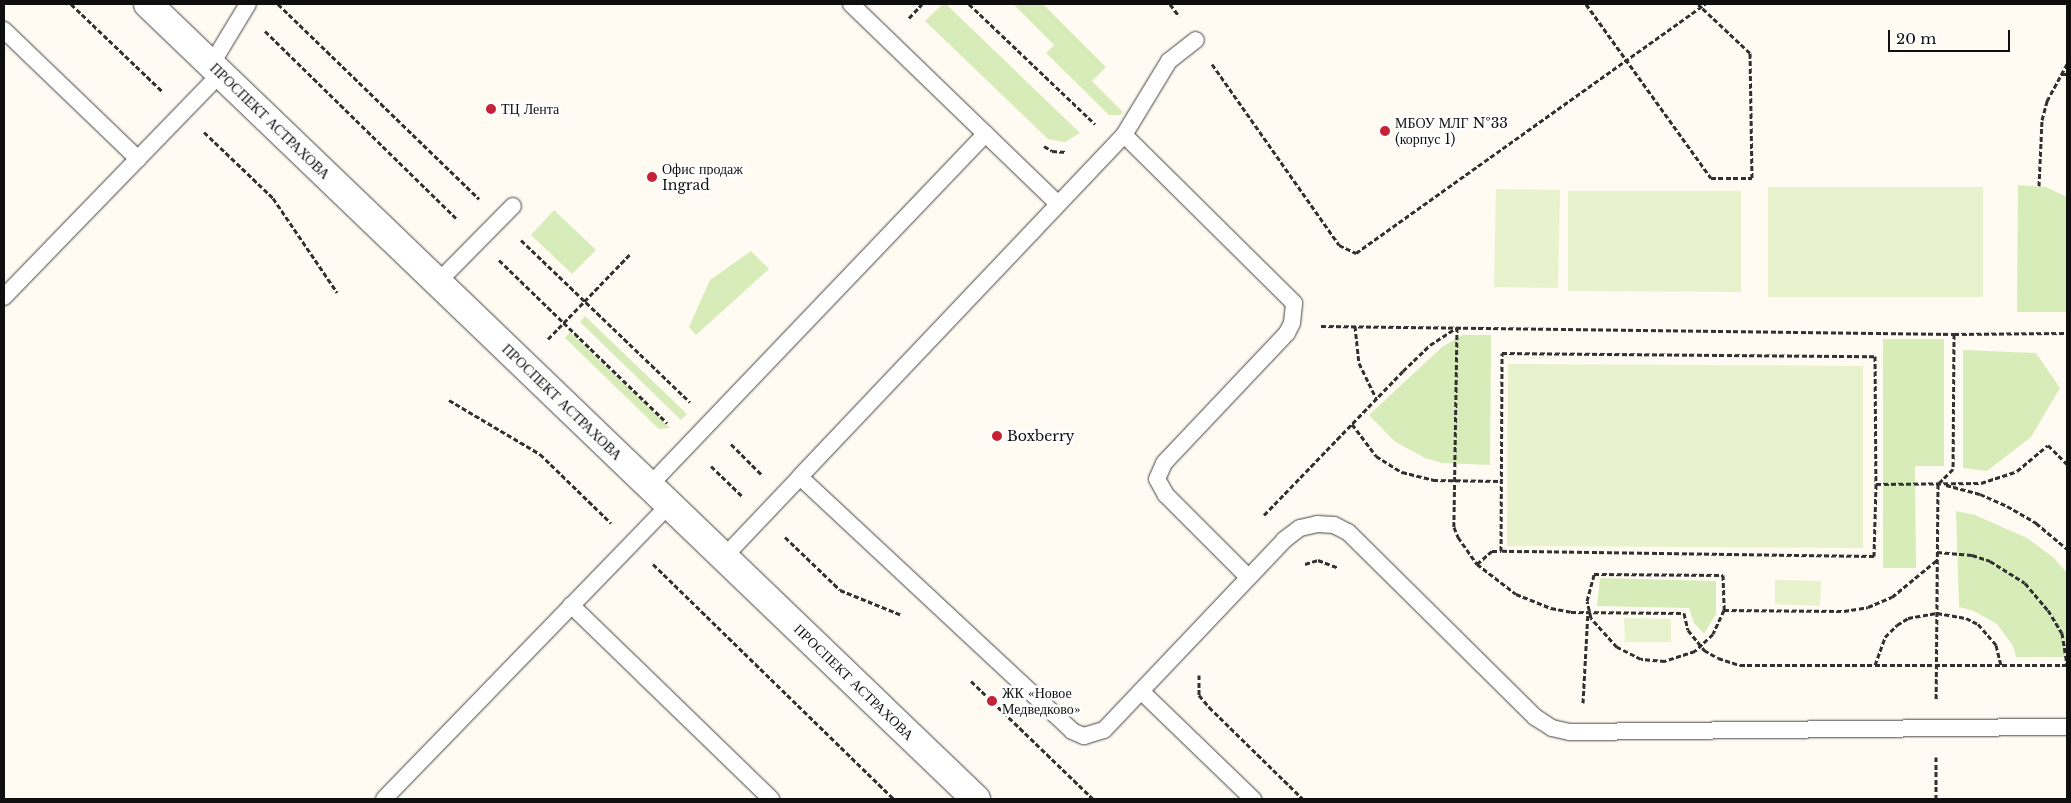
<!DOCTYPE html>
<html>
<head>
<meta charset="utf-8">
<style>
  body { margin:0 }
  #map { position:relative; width:2071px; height:803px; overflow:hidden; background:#fffbf2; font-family:"Libre Baskerville",serif }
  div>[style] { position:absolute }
  .green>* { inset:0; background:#d7ecb9 }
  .pitch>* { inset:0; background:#e8f2cc }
  .path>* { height:3px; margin-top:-1.5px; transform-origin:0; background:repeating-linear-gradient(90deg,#313131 0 5px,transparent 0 7.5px) }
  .roads { filter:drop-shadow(0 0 1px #424242) drop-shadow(0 0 1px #424242) }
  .service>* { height:16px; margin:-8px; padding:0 8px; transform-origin:8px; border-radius:8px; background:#fff }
  .tertiary>* { height:28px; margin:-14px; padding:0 14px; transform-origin:14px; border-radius:14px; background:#fff }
  .dots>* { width:14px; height:14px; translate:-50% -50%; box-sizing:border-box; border:2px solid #fff; border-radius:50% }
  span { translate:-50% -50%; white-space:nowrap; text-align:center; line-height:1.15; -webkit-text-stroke:5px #fff; paint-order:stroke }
  .poi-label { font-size:14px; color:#0f0f0f }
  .left { translate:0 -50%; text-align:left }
  .street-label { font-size:14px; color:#0f0f0f }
  .frame { position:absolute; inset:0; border:5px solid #0f0f0f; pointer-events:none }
  .scale { position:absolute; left:1888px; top:30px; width:122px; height:22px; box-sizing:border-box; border:2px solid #0f0f0f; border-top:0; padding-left:6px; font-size:15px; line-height:18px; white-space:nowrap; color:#0f0f0f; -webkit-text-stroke:4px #fff; paint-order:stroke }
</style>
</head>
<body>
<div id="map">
  <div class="green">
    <i style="clip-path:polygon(943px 4px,946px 4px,1080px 133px,1065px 142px,1048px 139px,925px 21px)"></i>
    <i style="clip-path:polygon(1013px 4px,1043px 4px,1106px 67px,1092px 81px,1123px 112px,1120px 115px,1109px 115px,1046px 53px,1054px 45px)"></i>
    <i style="clip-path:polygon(2018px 185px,2046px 187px,2067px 197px,2067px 312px,2017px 312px)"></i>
    <i style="clip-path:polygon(554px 210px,596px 250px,572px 274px,531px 235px)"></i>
    <i style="clip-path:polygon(751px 251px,769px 269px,696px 335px,689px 327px,710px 280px)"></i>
    <i style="clip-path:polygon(585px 316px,687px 414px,681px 420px,580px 322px)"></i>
    <i style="clip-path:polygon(570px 332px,670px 428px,659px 429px,565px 338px)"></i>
    <i style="clip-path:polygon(1463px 335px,1491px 335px,1490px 465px,1442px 463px,1425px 458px,1394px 441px,1369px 415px,1442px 347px)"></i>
    <i style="clip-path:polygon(1883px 339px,1944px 339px,1944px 466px,1915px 466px,1916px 568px,1883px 568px)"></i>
    <i style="clip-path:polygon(1963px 350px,2036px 353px,2060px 388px,2031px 437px,1987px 471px,1963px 468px)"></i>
    <i style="clip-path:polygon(1956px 511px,1975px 515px,2027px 538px,2054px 558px,2067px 573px,2067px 657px,2016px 657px,2013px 646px,1997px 624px,1974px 611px,1959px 607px)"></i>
    <i style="clip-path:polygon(1600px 578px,1716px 581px,1716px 614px,1704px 634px,1694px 623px,1689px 608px,1597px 606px)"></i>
  </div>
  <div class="pitch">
    <i style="clip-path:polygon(1983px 187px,1983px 297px,1768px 297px,1768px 187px)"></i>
    <i style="clip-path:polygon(1496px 189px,1560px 190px,1558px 288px,1494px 287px)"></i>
    <i style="clip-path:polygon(1568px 191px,1741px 191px,1741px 292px,1568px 291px)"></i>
    <i style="clip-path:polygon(1508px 364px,1863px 366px,1863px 548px,1507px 546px)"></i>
    <i style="clip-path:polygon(1775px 580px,1821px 581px,1820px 606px,1775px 604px)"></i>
    <i style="clip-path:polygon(1624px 618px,1671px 619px,1671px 642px,1625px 642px)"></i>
  </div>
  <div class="path">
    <i style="left:71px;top:4px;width:126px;rotate:43.7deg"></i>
    <i style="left:278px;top:4px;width:280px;rotate:44.1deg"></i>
    <i style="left:969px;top:4px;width:174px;rotate:43.6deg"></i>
    <i style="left:1170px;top:4px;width:15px;rotate:53deg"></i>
    <i style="left:1586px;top:4px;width:214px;rotate:54.3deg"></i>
    <i style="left:1711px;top:178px;width:41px"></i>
    <i style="left:1752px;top:178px;width:125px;rotate:-90.9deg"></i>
    <i style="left:1750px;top:53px;width:71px;rotate:-136.7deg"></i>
    <i style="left:909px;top:18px;width:19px;rotate:-47deg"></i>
    <i style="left:265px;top:31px;width:269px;rotate:44.4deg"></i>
    <i style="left:1212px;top:64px;width:221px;rotate:54.9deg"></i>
    <i style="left:1339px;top:245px;width:19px;rotate:25deg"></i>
    <i style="left:1356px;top:253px;width:429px;rotate:-35.5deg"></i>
    <i style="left:2061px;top:74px;width:6px"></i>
    <i style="left:204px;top:132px;width:95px;rotate:43.7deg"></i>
    <i style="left:273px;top:198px;width:114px;rotate:55.8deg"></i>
    <i style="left:1044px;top:146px;width:9px;rotate:32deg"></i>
    <i style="left:1052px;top:151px;width:14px;rotate:4deg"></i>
    <i style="left:2039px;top:186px;width:66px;rotate:-87.4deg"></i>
    <i style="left:2042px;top:120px;width:20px;rotate:-75deg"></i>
    <i style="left:2047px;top:101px;width:42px;rotate:-61.6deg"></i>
    <i style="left:521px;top:240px;width:234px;rotate:43.8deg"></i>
    <i style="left:499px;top:260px;width:234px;rotate:44.1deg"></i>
    <i style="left:1321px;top:326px;width:633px;rotate:0.72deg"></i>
    <i style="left:1954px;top:334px;width:135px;rotate:90.4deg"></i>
    <i style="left:1953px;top:469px;width:21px;rotate:135deg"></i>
    <i style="left:1938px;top:484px;width:215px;rotate:90.5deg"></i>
    <i style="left:1355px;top:326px;width:37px;rotate:84deg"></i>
    <i style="left:1359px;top:363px;width:39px;rotate:64deg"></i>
    <i style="left:1457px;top:327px;width:200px;rotate:90.9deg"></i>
    <i style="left:1454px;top:527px;width:11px;rotate:68deg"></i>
    <i style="left:1458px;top:537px;width:33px;rotate:55deg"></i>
    <i style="left:1477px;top:564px;width:49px;rotate:37.6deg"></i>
    <i style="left:1516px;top:594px;width:38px;rotate:22deg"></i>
    <i style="left:1551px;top:608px;width:20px;rotate:11deg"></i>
    <i style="left:1571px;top:612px;width:113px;rotate:0.5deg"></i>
    <i style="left:1684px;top:613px;width:17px;rotate:77deg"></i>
    <i style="left:1688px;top:630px;width:26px;rotate:51deg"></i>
    <i style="left:1704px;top:650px;width:16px;rotate:30deg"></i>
    <i style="left:1718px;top:658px;width:23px;rotate:18deg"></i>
    <i style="left:1740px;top:665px;width:327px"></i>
    <i style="left:1954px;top:334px;width:113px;rotate:-0.5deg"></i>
    <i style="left:548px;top:339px;width:120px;rotate:-46deg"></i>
    <i style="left:449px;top:400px;width:106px;rotate:30.7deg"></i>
    <i style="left:540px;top:454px;width:99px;rotate:44.2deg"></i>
    <i style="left:1352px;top:424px;width:40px;rotate:53deg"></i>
    <i style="left:1376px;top:456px;width:31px;rotate:32deg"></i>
    <i style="left:1402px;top:472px;width:32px;rotate:14deg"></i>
    <i style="left:1433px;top:480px;width:68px;rotate:0.8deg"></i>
    <i style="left:731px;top:444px;width:44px;rotate:45deg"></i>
    <i style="left:711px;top:466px;width:43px;rotate:44.1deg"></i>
    <i style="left:1876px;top:484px;width:72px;rotate:91.6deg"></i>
    <i style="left:1874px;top:556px;width:373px;rotate:-179.2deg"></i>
    <i style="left:1501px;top:551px;width:198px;rotate:-89.7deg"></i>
    <i style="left:1502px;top:353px;width:373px;rotate:0.5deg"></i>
    <i style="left:1875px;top:356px;width:128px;rotate:89.6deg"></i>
    <i style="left:1876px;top:484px;width:105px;rotate:-0.5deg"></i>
    <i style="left:1981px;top:483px;width:38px;rotate:-18deg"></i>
    <i style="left:2017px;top:471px;width:40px;rotate:-40deg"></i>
    <i style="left:2048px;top:445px;width:27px;rotate:45deg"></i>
    <i style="left:1946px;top:485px;width:35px;rotate:15deg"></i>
    <i style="left:1980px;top:494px;width:30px;rotate:24deg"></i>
    <i style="left:2007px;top:506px;width:34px;rotate:30deg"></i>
    <i style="left:2036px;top:523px;width:40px;rotate:40deg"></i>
    <i style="left:1264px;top:515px;width:200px;rotate:-46deg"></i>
    <i style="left:1403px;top:371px;width:37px;rotate:-44deg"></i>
    <i style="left:1430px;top:345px;width:31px;rotate:-33deg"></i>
    <i style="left:785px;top:537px;width:76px;rotate:43.9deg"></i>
    <i style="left:840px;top:590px;width:67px;rotate:22deg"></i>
    <i style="left:1937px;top:552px;width:35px;rotate:5deg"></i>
    <i style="left:1972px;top:555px;width:19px;rotate:18deg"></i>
    <i style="left:1990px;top:561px;width:41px;rotate:32.2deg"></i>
    <i style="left:2025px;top:583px;width:35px;rotate:50deg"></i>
    <i style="left:2048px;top:610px;width:27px;rotate:59deg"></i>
    <i style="left:2062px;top:633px;width:32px;rotate:81deg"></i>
    <i style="left:653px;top:564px;width:337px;rotate:44.3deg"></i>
    <i style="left:1305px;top:564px;width:14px;rotate:-17deg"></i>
    <i style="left:1318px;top:560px;width:22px;rotate:21deg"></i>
    <i style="left:1477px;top:564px;width:20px;rotate:-41deg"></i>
    <i style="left:1492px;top:551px;width:9px"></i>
    <i style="left:1594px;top:574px;width:129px;rotate:0.4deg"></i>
    <i style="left:1723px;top:575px;width:35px;rotate:88deg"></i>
    <i style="left:1724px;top:610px;width:26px;rotate:115deg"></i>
    <i style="left:1713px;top:634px;width:25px;rotate:137deg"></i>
    <i style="left:1695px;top:651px;width:32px;rotate:162deg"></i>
    <i style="left:1665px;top:661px;width:24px;rotate:-175deg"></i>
    <i style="left:1641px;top:659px;width:27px;rotate:-153deg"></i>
    <i style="left:1617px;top:647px;width:39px;rotate:-132deg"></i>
    <i style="left:1591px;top:618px;width:17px;rotate:-103deg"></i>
    <i style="left:1587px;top:601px;width:28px;rotate:-75deg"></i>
    <i style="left:1724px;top:610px;width:120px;rotate:0.5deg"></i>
    <i style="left:1844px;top:611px;width:24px;rotate:-9deg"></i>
    <i style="left:1868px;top:607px;width:26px;rotate:-23deg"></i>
    <i style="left:1892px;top:597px;width:58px;rotate:-39.4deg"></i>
    <i style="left:1875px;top:665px;width:30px;rotate:-70deg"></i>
    <i style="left:1885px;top:637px;width:17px;rotate:-45deg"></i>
    <i style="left:1897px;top:625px;width:13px;rotate:-32deg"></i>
    <i style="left:1908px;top:618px;width:29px;rotate:-10deg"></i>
    <i style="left:1937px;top:613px;width:29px;rotate:10deg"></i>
    <i style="left:1966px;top:618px;width:13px;rotate:27deg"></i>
    <i style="left:1978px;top:624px;width:28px;rotate:49deg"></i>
    <i style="left:1996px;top:645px;width:21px;rotate:76deg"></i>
    <i style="left:1199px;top:675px;width:20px;rotate:90deg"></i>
    <i style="left:1199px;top:695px;width:16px;rotate:50deg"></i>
    <i style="left:1209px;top:707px;width:132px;rotate:44.4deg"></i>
    <i style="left:971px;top:681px;width:170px;rotate:44deg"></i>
    <i style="left:1583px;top:703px;width:91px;rotate:-86.9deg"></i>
    <i style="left:1936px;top:799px;width:42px;rotate:-90deg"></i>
  </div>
  <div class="roads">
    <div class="service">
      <i style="left:851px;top:4px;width:286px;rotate:44deg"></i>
      <i style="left:4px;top:30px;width:186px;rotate:43.9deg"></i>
      <i style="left:211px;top:65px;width:71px;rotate:-58.8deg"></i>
      <i style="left:1124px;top:135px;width:87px;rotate:-58.7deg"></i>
      <i style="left:1169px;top:61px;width:34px;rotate:-38deg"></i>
      <i style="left:437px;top:283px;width:108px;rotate:-45.4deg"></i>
      <i style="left:4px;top:297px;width:310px;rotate:-45.9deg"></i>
      <i style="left:649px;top:486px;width:487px;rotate:-46.3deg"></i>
      <i style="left:724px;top:557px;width:110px;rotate:-46.5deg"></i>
      <i style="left:1247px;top:576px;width:115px;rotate:-135deg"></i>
      <i style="left:1166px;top:495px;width:18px;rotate:-119deg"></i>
      <i style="left:1157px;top:479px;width:17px;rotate:-66deg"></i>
      <i style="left:1164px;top:463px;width:179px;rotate:-46.6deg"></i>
      <i style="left:1287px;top:333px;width:11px;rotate:-63deg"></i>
      <i style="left:1292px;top:323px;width:20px;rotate:-84deg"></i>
      <i style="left:1294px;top:303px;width:239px;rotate:-135.3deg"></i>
      <i style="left:1124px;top:135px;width:471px;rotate:133.5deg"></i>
      <i style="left:800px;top:477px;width:372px;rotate:43deg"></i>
      <i style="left:1072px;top:731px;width:13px;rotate:23deg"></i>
      <i style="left:1084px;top:736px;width:21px;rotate:-17deg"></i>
      <i style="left:1104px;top:730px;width:262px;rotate:-46.5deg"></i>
      <i style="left:1284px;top:540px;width:20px;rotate:-37deg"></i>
      <i style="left:1300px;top:528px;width:17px;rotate:-13deg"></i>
      <i style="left:1317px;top:524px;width:17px;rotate:3deg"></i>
      <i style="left:1334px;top:525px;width:16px;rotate:27deg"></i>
      <i style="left:1348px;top:532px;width:263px;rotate:44.7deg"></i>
      <i style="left:1535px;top:717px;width:20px;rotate:33deg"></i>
      <i style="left:1552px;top:728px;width:18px;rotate:13deg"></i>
      <i style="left:1570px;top:732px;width:497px;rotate:-0.6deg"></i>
      <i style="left:571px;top:605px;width:279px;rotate:44.1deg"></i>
      <i style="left:1141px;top:691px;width:156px;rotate:44deg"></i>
      <i style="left:384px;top:799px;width:409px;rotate:-45.9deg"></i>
    </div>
    <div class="tertiary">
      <i style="left:148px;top:4px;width:1148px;rotate:43.84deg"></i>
    </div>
  </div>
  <div class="dots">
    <i style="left:491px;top:109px;background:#c62136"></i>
    <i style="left:1385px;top:131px;background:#c62136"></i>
    <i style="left:652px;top:177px;background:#c62136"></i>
    <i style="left:997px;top:436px;background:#c62136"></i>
    <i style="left:992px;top:701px;background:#c62136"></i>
  </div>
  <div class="poi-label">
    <span class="left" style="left:501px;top:109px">ТЦ Лента</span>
    <span class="left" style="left:1395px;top:131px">МБОУ МЛГ №33<br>(корпус 1)</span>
    <span class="left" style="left:662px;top:177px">Офис продаж<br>Ingrad</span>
    <span class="left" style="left:1007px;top:436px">Boxberry</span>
    <span class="left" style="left:1002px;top:701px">ЖК «Новое<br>Медведково»</span>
  </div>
  <div class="street-label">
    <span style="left:270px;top:121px;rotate:44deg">ПРОСПЕКТ АСТРАХОВА</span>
    <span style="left:562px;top:402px;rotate:44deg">ПРОСПЕКТ АСТРАХОВА</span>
    <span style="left:854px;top:682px;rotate:44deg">ПРОСПЕКТ АСТРАХОВА</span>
  </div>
  <div class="frame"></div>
  <div class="scale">20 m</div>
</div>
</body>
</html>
